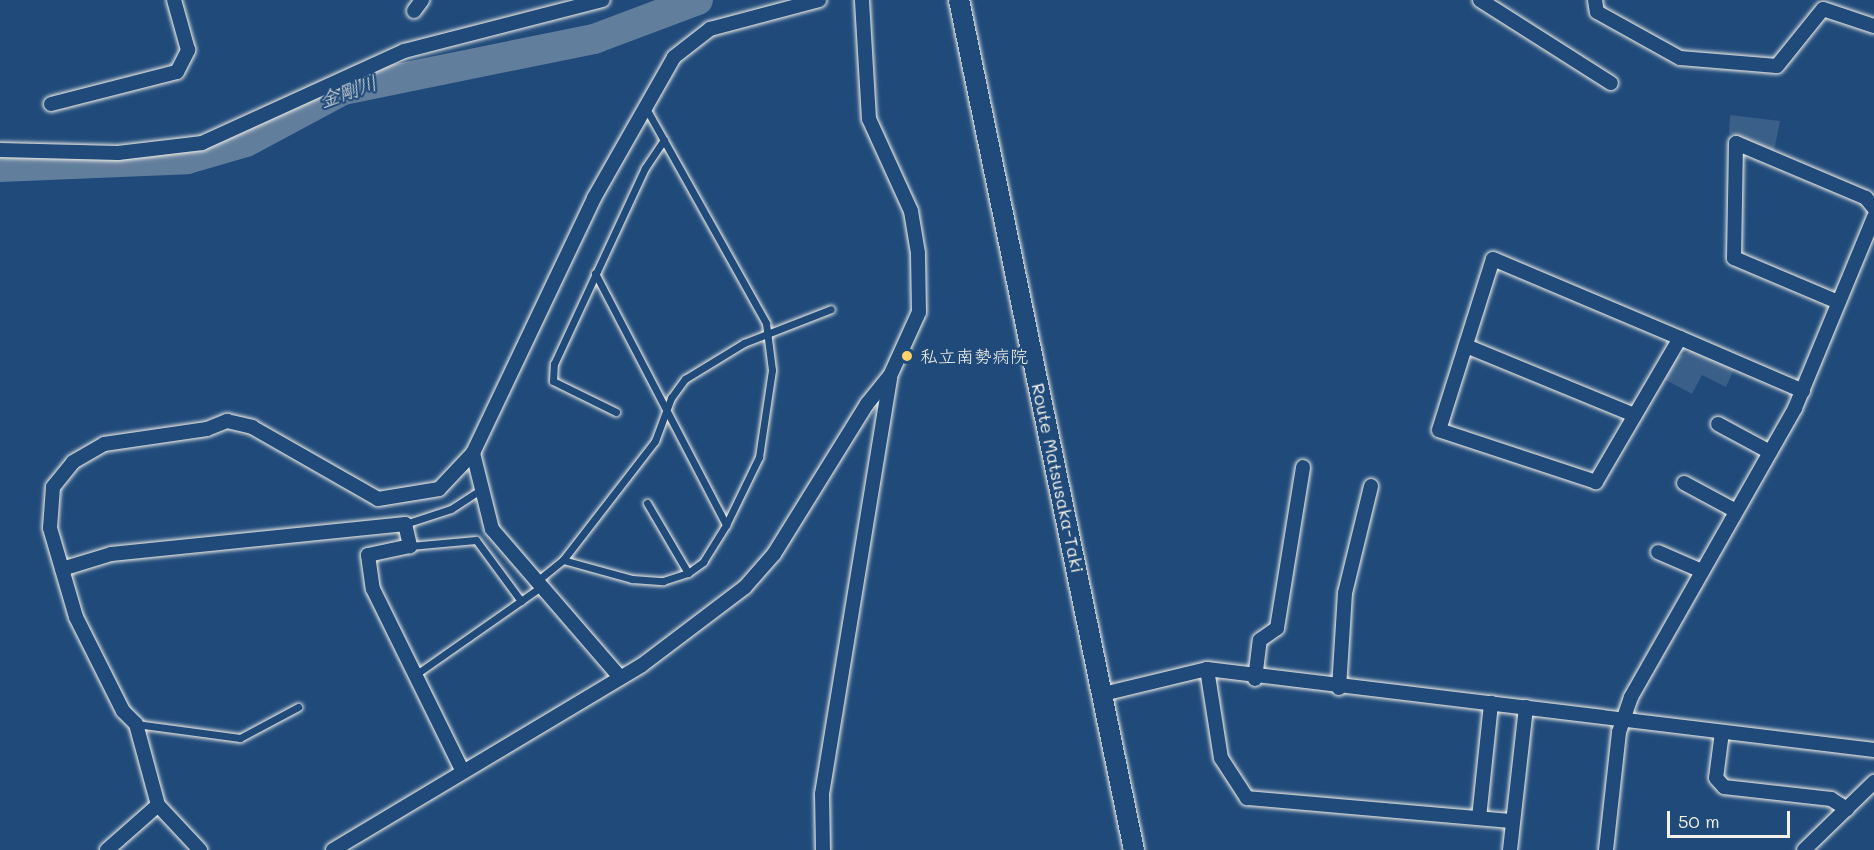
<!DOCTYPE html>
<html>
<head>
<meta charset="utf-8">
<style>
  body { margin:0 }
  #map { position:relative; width:1874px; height:850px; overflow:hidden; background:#1f4a7a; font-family:Mali,"Klee One",sans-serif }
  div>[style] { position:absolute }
  .green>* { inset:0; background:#3a5f88 }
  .river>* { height:30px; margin:-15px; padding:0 15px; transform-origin:15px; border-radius:15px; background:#627e9d }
  .roads { filter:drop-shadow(0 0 2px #f4f1e8) drop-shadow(0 0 2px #f4f1e8) }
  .service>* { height:7px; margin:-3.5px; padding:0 3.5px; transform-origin:3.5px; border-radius:3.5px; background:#1f4a7a }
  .minor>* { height:14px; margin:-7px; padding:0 7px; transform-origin:7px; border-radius:7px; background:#1f4a7a }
  .secondary>* { height:20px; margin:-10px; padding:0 10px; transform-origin:10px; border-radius:10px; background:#1f4a7a }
  .dots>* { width:16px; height:16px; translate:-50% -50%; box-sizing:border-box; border:3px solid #1f4a7a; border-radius:50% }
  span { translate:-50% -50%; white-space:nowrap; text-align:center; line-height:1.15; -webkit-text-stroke:4.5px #1f4a7a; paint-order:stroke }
  .poi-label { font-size:18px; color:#f4f1e8 }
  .left { translate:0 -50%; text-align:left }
  .street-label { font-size:18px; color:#f4f1e8 }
  .water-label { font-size:20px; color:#dee0dd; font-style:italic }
  .scale { position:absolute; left:1667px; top:811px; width:123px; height:27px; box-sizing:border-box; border:3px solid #f4f1e8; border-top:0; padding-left:8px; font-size:18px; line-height:21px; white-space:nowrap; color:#f4f1e8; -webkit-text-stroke:4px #1f4a7a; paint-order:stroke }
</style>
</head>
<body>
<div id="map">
  <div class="green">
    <i style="clip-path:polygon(1730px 115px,1780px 121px,1774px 151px,1729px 133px)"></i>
    <i style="clip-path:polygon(1692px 350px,1734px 369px,1726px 387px,1702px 375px,1692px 394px,1664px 379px,1675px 359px)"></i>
  </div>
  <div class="river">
    <i style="left:0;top:167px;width:187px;rotate:-2.4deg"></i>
    <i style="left:187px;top:159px;width:61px;rotate:-16.1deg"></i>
    <i style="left:246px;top:142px;width:110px;rotate:-28.2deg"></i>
    <i style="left:343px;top:90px;width:256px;rotate:-11.5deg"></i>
    <i style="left:594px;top:39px;width:111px;rotate:-20.6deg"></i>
  </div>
  <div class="roads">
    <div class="service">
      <i style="left:595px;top:273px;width:284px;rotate:62.5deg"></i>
      <i style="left:616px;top:412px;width:70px;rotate:-153.8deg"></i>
      <i style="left:553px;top:381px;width:17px;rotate:-87deg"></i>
      <i style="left:554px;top:364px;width:216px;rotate:-65.1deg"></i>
      <i style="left:645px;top:168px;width:34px;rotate:-56deg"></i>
      <i style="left:647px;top:503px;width:81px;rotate:59.6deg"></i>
      <i style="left:405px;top:524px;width:48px;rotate:-18.1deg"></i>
      <i style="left:451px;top:509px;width:35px;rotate:-33deg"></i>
      <i style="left:410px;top:546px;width:66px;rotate:-5.2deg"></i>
      <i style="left:476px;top:540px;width:76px;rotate:53.6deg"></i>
      <i style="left:563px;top:560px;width:150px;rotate:-52.3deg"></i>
      <i style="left:655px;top:441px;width:46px;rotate:-69.6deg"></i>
      <i style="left:671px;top:398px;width:24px;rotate:-54deg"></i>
      <i style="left:685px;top:379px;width:69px;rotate:-31.4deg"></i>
      <i style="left:744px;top:343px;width:93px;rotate:-21.3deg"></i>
      <i style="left:537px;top:581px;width:33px;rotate:-39deg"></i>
      <i style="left:563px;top:560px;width:72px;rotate:15.4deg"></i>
      <i style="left:632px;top:579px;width:31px;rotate:4deg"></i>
      <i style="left:663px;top:581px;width:26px;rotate:-18deg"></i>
      <i style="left:688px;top:573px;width:19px;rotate:-36deg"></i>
      <i style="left:703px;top:562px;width:44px;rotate:-58.1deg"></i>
      <i style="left:726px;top:525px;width:76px;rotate:-64.1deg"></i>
      <i style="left:759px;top:457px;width:88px;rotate:-81.5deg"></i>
      <i style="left:772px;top:370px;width:47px;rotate:-97.3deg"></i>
      <i style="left:766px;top:323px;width:246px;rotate:-119.2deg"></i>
      <i style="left:415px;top:675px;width:155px;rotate:-35deg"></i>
      <i style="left:136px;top:724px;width:105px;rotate:7.7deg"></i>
      <i style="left:240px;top:738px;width:66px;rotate:-28.1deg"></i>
    </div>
    <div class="minor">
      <i style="left:1480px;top:0;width:155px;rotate:32.4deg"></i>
      <i style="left:1595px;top:0;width:12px;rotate:81deg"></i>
      <i style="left:1597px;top:12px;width:95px;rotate:29deg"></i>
      <i style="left:1680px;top:58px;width:97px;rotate:4.7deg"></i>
      <i style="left:1777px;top:66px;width:73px;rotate:-51.1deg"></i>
      <i style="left:1823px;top:9px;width:54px;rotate:18.4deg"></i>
      <i style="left:414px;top:11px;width:14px;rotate:-54deg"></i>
      <i style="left:51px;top:104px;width:130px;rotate:-14.3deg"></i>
      <i style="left:177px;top:72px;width:25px;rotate:-63deg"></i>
      <i style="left:188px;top:50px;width:52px;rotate:-105.6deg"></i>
      <i style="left:0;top:150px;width:118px;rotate:1.5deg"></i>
      <i style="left:118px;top:153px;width:85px;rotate:-6.8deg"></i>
      <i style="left:202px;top:143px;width:222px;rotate:-24.5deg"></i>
      <i style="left:404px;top:51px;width:205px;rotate:-14.4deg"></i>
      <i style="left:1493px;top:259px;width:203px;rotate:22.9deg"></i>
      <i style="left:1680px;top:338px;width:167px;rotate:120.3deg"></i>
      <i style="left:1596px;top:482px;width:165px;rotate:-161.7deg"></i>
      <i style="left:1439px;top:430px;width:179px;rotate:-72.5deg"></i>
      <i style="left:1838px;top:302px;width:113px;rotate:-157.1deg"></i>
      <i style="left:1734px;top:258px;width:115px;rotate:-89deg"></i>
      <i style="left:1736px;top:143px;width:141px;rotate:22.9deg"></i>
      <i style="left:1866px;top:198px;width:13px;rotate:51deg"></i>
      <i style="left:1680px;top:338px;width:134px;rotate:23.3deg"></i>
      <i style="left:1466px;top:346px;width:182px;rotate:22.3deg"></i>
      <i style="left:1718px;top:424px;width:59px;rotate:28.3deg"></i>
      <i style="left:473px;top:453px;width:78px;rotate:76deg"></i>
      <i style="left:492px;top:529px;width:193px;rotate:49.2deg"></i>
      <i style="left:1684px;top:483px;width:59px;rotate:28.3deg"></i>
      <i style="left:1658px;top:552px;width:48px;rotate:23.4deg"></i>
      <i style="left:62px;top:569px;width:51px;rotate:-17deg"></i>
      <i style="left:111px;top:554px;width:296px;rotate:-5.8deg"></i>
      <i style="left:405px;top:524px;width:23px;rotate:77deg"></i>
      <i style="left:410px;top:546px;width:43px;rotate:167.9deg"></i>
      <i style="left:368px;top:555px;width:34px;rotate:82deg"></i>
      <i style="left:373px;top:589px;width:202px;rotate:63.8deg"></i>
      <i style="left:1207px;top:669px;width:90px;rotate:81.1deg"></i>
      <i style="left:1221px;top:758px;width:48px;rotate:57deg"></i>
      <i style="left:1247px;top:798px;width:266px;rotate:5deg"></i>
      <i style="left:1255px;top:679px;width:39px;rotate:-83deg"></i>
      <i style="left:1260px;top:640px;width:21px;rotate:-35deg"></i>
      <i style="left:1277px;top:628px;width:163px;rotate:-80.8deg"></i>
      <i style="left:1339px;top:688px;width:95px;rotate:-86.4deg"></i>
      <i style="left:1345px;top:593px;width:110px;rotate:-76.3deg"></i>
      <i style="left:1103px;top:694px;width:107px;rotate:-13.5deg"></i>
      <i style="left:1207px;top:669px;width:672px;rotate:6.92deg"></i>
      <i style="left:1722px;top:732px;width:46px;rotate:97.4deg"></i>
      <i style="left:1716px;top:778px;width:12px;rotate:48deg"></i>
      <i style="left:1724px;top:787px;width:108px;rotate:6.4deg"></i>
      <i style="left:1831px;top:799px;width:19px;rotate:32deg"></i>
      <i style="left:1479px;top:818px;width:116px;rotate:-84deg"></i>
      <i style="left:107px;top:850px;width:68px;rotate:-41.4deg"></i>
      <i style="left:200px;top:850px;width:62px;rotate:-133deg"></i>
      <i style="left:158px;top:805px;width:84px;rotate:-105.2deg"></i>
      <i style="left:136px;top:724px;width:18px;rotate:-135deg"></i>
      <i style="left:123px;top:711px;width:105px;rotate:-116.6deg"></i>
      <i style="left:76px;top:617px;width:93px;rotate:-106.3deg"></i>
      <i style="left:50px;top:528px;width:41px;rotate:-85.8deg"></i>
      <i style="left:53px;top:487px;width:32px;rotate:-51deg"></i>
      <i style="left:73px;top:462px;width:36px;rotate:-30deg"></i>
      <i style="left:104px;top:444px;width:104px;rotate:-8.3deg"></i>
      <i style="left:207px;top:429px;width:22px;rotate:-22deg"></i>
      <i style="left:227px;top:421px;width:26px;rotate:13deg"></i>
      <i style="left:252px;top:427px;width:145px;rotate:29.7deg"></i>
      <i style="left:378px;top:499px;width:62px;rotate:-9.3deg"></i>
      <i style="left:439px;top:489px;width:50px;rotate:-46.6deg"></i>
      <i style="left:473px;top:453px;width:282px;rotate:-64.6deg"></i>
      <i style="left:594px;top:198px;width:162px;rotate:-60.4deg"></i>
      <i style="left:674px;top:57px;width:46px;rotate:-37.9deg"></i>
      <i style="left:710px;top:29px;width:113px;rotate:-14.9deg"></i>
      <i style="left:333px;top:850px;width:360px;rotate:-30.9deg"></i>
      <i style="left:642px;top:665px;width:129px;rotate:-37.1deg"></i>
      <i style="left:745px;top:587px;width:44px;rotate:-48.7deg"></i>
      <i style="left:774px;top:554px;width:176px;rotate:-58.2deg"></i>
      <i style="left:867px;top:404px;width:36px;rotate:-51deg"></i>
      <i style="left:890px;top:376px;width:70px;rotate:-65.6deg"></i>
      <i style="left:919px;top:312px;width:59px;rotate:-91deg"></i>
      <i style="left:918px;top:253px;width:43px;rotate:-99.5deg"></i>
      <i style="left:911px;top:211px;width:101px;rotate:-114.5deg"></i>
      <i style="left:869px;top:119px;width:119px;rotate:-93.4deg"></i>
      <i style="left:823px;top:850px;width:56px;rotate:-91deg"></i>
      <i style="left:822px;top:794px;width:422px;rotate:-80.7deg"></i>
      <i style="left:1510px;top:850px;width:144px;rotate:-83.6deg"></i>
      <i style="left:1606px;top:850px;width:119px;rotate:-83.7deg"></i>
      <i style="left:1619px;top:732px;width:37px;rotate:-71deg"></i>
      <i style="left:1631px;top:697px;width:332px;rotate:-60.4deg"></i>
      <i style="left:1795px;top:408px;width:207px;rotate:-67.5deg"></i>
      <i style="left:1804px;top:850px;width:98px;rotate:-44.2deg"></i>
    </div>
    <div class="secondary">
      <i style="left:959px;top:0;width:868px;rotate:78.37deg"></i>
    </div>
  </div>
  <div class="dots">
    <i style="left:907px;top:356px;background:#ffd166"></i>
  </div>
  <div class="poi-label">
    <span class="left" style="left:920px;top:356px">私立南勢病院</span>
  </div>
  <div class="street-label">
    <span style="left:1058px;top:478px;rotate:78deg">Route Matsusaka-Taki</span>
  </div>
  <div class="water-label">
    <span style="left:348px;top:91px;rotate:-19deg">金剛川</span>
  </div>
  <div class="scale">50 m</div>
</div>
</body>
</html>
